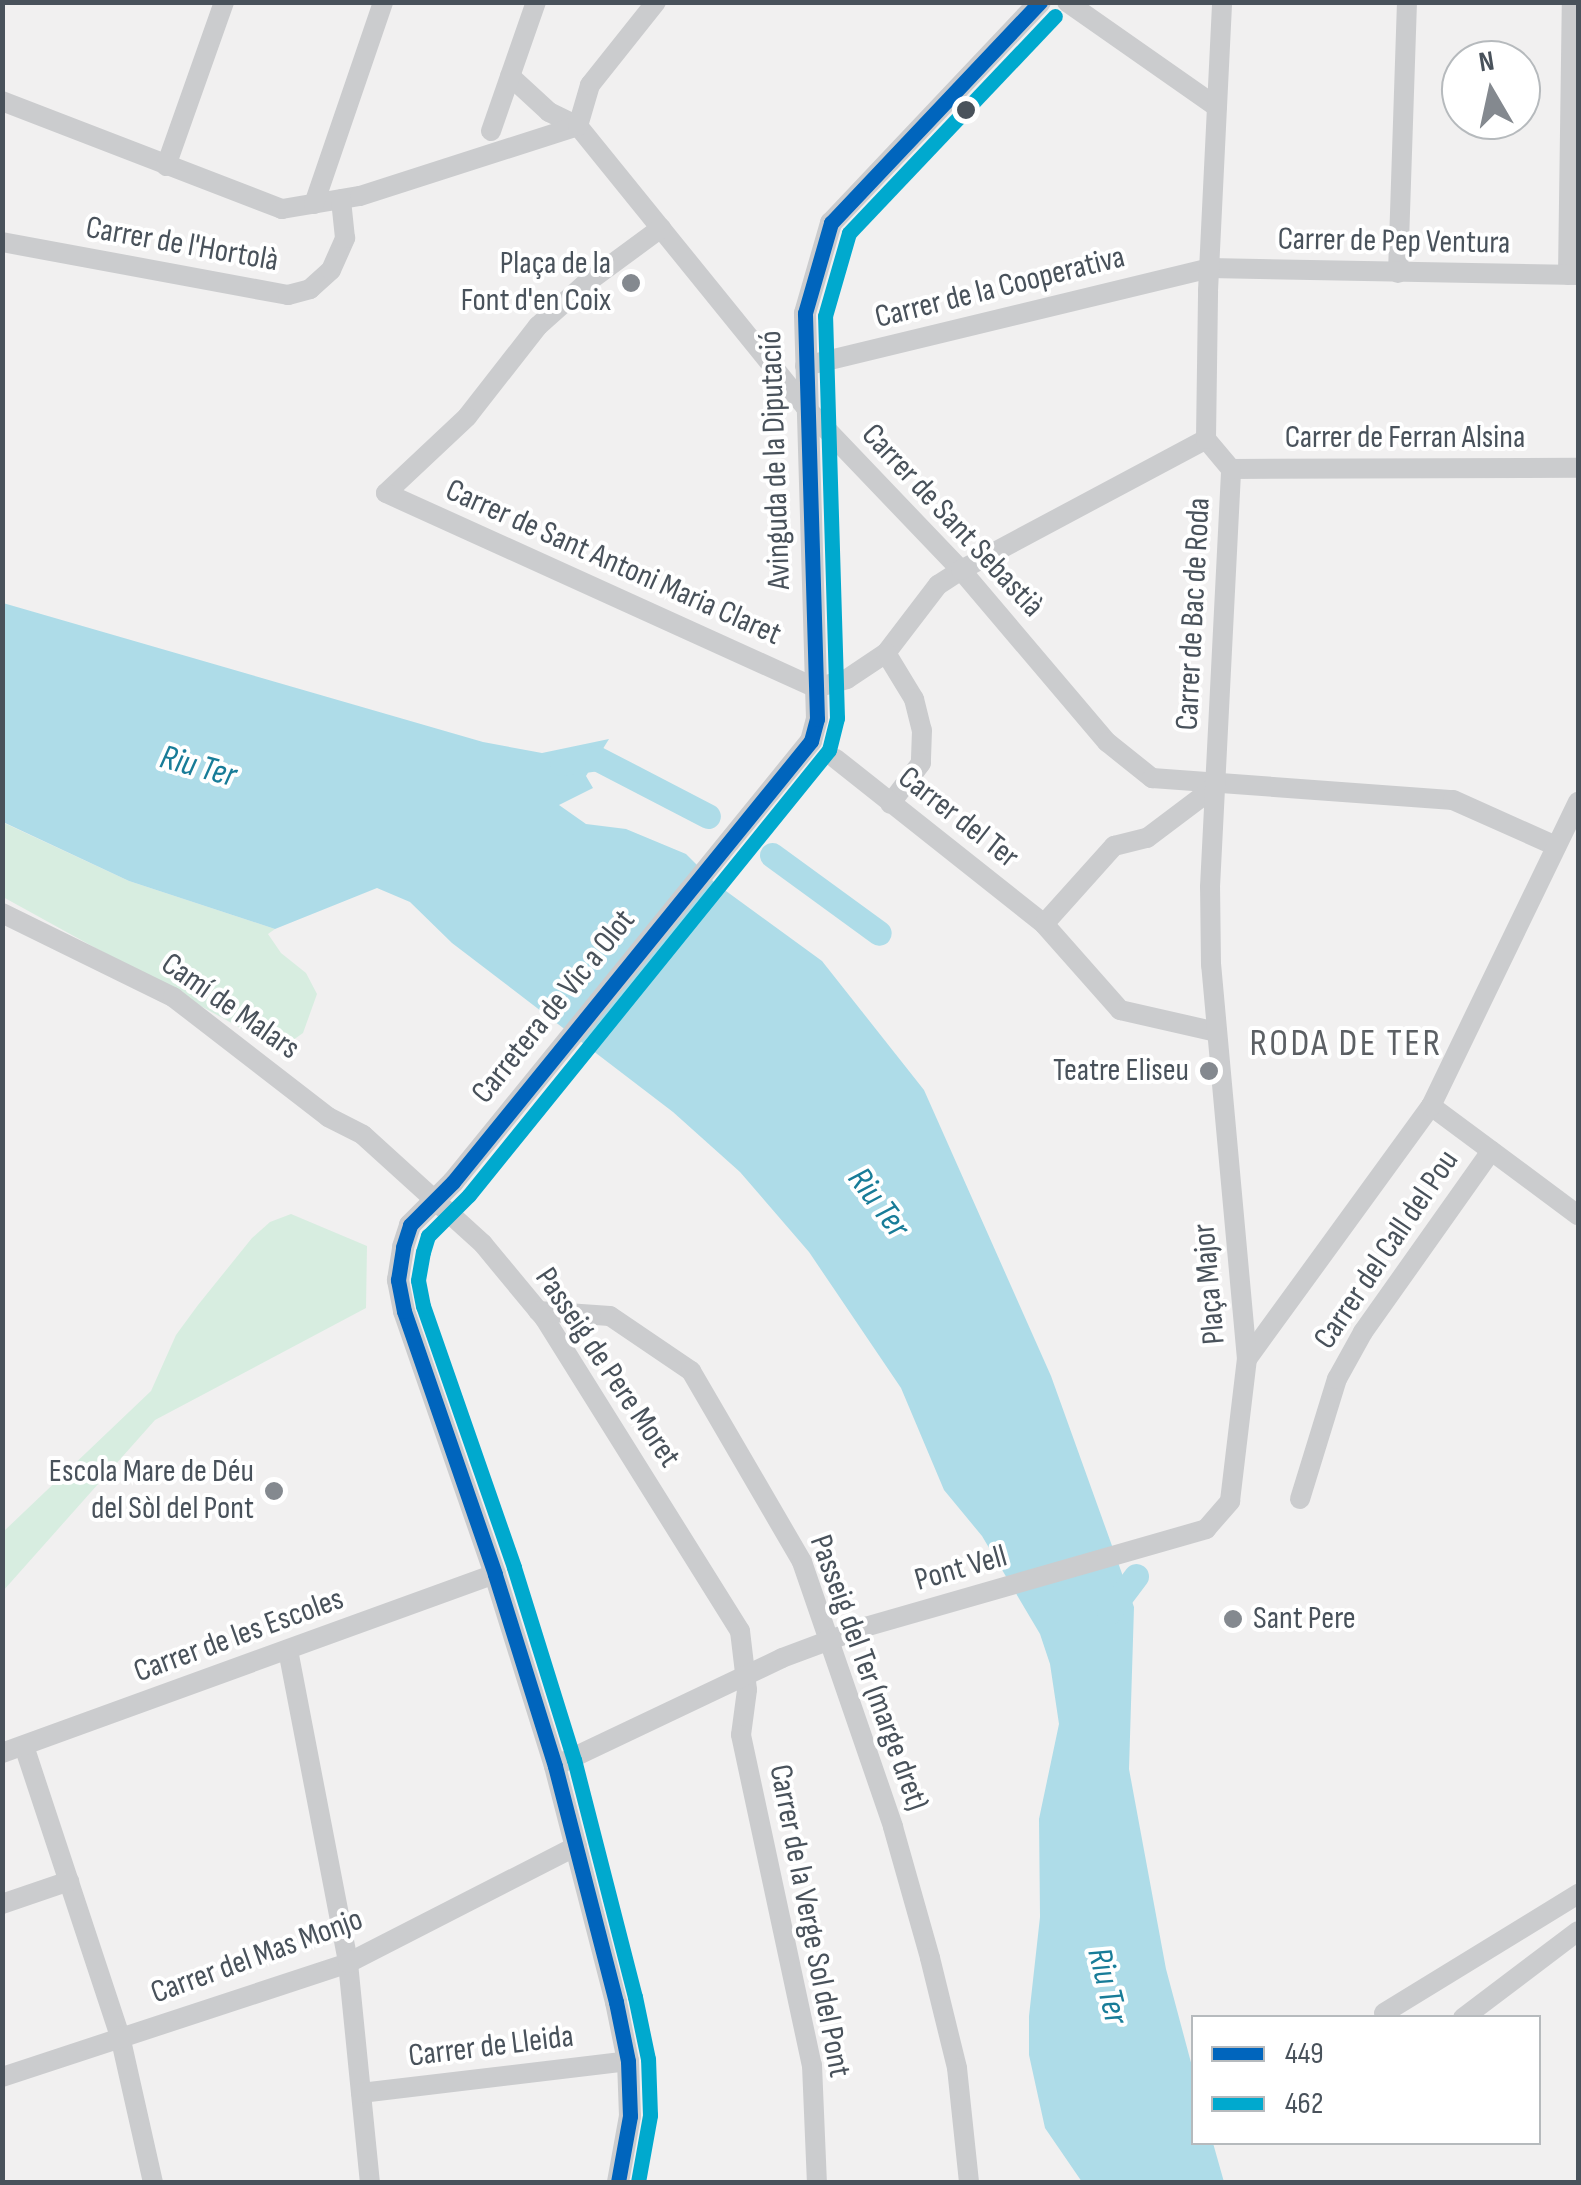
<!DOCTYPE html>
<html>
<head>
<meta charset="utf-8">
<style>
  body { margin:0 }
  #map { position:relative; width:1581px; height:2185px; overflow:hidden; background:#f1f0f0; font-family:"Sofia Sans Condensed",sans-serif }
  div>[style] { position:absolute }
  .green>* { inset:0; background:#d7ede0 }
  .water>* { inset:0; background:#aedce8 }
  .canal>* { height:25px; margin:-12.5px; padding:0 12.5px; transform-origin:12.5px; border-radius:12.5px; background:#aedce8 }
  .minor>* { height:20px; margin:-10px; padding:0 10px; transform-origin:10px; border-radius:10px; background:#cbccce }
  .tertiary>* { height:22px; margin:-11px; padding:0 11px; transform-origin:11px; border-radius:11px; background:#cbccce }
  .bus-1>* { height:15px; margin:-7.5px; padding:0 7.5px; transform-origin:7.5px; border-radius:7.5px; background:#0065bd }
  .bus-2>* { height:15px; margin:-7.5px; padding:0 7.5px; transform-origin:7.5px; border-radius:7.5px; background:#00a9ce }
  .dots>* { width:28px; height:28px; translate:-50% -50%; box-sizing:border-box; border:5px solid #fff; border-radius:50% }
  span { translate:-50% -50%; white-space:nowrap; text-align:center; line-height:1.15; -webkit-text-stroke:8px #fff; paint-order:stroke }
  .street-label { font-size:32px; color:#49525b }
  .poi-label { font-size:32px; color:#49525b }
  .right { translate:-100% -50%; text-align:right }
  .left { translate:0 -50%; text-align:left }
  .water-label { font-size:35px; color:#187c98; font-style:italic }
  .quarter-label { font-size:38px; color:#5c6064; letter-spacing:2.5px }
  .frame { position:absolute; inset:0; border:5px solid #49525b; pointer-events:none }
  .legend { position:absolute; left:1191px; top:2015px; width:350px; height:130px; box-sizing:border-box; background:#fff; border:2px solid #b6babd; margin:0; padding:12px 18px; list-style:none; font-size:30px; color:#49525b }
  .legend li { display:flex; align-items:center; gap:20px; height:50px }
  .legend b { width:50px; border:2px solid #b6babd }
  .north { position:absolute; left:1441px; top:40px; width:100px; height:100px; box-sizing:border-box; background:#fff; border:2px solid #b6babd; border-radius:50%; rotate:351deg; font-size:28px; font-weight:700; line-height:40px; text-align:center; color:#49525b }
  .north::after { content:''; display:block; margin:auto; width:35px; height:45px; background:#84898f; clip-path:polygon(50% 0,100% 100%,50% 72%,0 100%) }
</style>
</head>
<body>
<div id="map">
  <div class="green">
    <i style="clip-path:polygon(2px 822px,129px 881px,275px 929px,268px 934px,281px 953px,306px 973px,317px 994px,303px 1033px,286px 1045px,266px 1042px,3px 897px)"></i>
    <i style="clip-path:polygon(291px 1214px,367px 1246px,366px 1308px,155px 1420px,3px 1591px,3px 1532px,151px 1391px,176px 1335px,198px 1305px,252px 1238px,270px 1222px)"></i>
  </div>
  <div class="water">
    <i style="clip-path:polygon(3px 603px,483px 742px,542px 753px,609px 739px,586px 776px,593px 788px,559px 805px,586px 824px,626px 829px,686px 854px,715px 883px,822px 961px,924px 1090px,1051px 1376px,1134px 1607px,1129px 1769px,1166px 1969px,1193px 2070px,1194px 2142px,1213px 2143px,1224px 2182px,1082px 2182px,1045px 2128px,1029px 2055px,1029px 2016px,1040px 1917px,1039px 1819px,1059px 1724px,1050px 1664px,1040px 1634px,982px 1536px,944px 1490px,901px 1388px,809px 1252px,740px 1172px,673px 1112px,452px 943px,410px 902px,377px 888px,275px 929px,129px 881px,3px 822px)"></i>
  </div>
  <div class="canal">
    <i style="left:562px;top:763px;width:34px;rotate:-8deg"></i>
    <i style="left:596px;top:758px;width:126px;rotate:27.4deg"></i>
    <i style="left:772px;top:855px;width:132px;rotate:36.1deg"></i>
    <i style="left:1109px;top:1612px;width:45px;rotate:-53.1deg"></i>
  </div>
  <div class="minor">
    <i style="left:1067px;top:2px;width:183px;rotate:35deg"></i>
    <i style="left:510px;top:76px;width:53px;rotate:42.7deg"></i>
    <i style="left:549px;top:112px;width:32px;rotate:26deg"></i>
    <i style="left:578px;top:126px;width:363px;rotate:51deg"></i>
    <i style="left:806px;top:408px;width:224px;rotate:46.3deg"></i>
    <i style="left:961px;top:570px;width:226px;rotate:49.7deg"></i>
    <i style="left:1107px;top:742px;width:58px;rotate:38.7deg"></i>
    <i style="left:1152px;top:778px;width:302px;rotate:4.2deg"></i>
    <i style="left:1453px;top:800px;width:113px;rotate:24.1deg"></i>
    <i style="left:2px;top:101px;width:300px;rotate:21.1deg"></i>
    <i style="left:282px;top:209px;width:79px;rotate:-9.5deg"></i>
    <i style="left:360px;top:196px;width:229px;rotate:-17.8deg"></i>
    <i style="left:578px;top:126px;width:43px;rotate:-73.7deg"></i>
    <i style="left:590px;top:85px;width:106px;rotate:-51.5deg"></i>
    <i style="left:491px;top:131px;width:137px;rotate:-70.8deg"></i>
    <i style="left:166px;top:166px;width:174px;rotate:-70.5deg"></i>
    <i style="left:314px;top:204px;width:213px;rotate:-71.1deg"></i>
    <i style="left:661px;top:228px;width:94px;rotate:143.6deg"></i>
    <i style="left:585px;top:284px;width:63px;rotate:138.2deg"></i>
    <i style="left:538px;top:326px;width:115px;rotate:128deg"></i>
    <i style="left:467px;top:417px;width:111px;rotate:136.8deg"></i>
    <i style="left:386px;top:493px;width:472px;rotate:24.4deg"></i>
    <i style="left:816px;top:688px;width:32px;rotate:-16deg"></i>
    <i style="left:847px;top:679px;width:47px;rotate:-33.7deg"></i>
    <i style="left:886px;top:653px;width:86px;rotate:-52.6deg"></i>
    <i style="left:938px;top:585px;width:27px;rotate:-33deg"></i>
    <i style="left:961px;top:570px;width:278px;rotate:-28.1deg"></i>
    <i style="left:2px;top:242px;width:291px;rotate:10.5deg"></i>
    <i style="left:288px;top:295px;width:23px;rotate:-15deg"></i>
    <i style="left:310px;top:289px;width:28px;rotate:-42deg"></i>
    <i style="left:331px;top:270px;width:35px;rotate:-66deg"></i>
    <i style="left:345px;top:238px;width:39px;rotate:-96deg"></i>
    <i style="left:1398px;top:273px;width:271px;rotate:-88.1deg"></i>
    <i style="left:1568px;top:275px;width:273px;rotate:-89.2deg"></i>
    <i style="left:805px;top:366px;width:416px;rotate:-13.6deg"></i>
    <i style="left:1209px;top:268px;width:369px;rotate:1.1deg"></i>
    <i style="left:1231px;top:469px;width:347px;rotate:-0.2deg"></i>
    <i style="left:886px;top:653px;width:54px;rotate:58.7deg"></i>
    <i style="left:914px;top:699px;width:32px;rotate:76deg"></i>
    <i style="left:922px;top:730px;width:33px;rotate:92deg"></i>
    <i style="left:921px;top:763px;width:51px;rotate:127.1deg"></i>
    <i style="left:836px;top:759px;width:265px;rotate:38.4deg"></i>
    <i style="left:1044px;top:924px;width:115px;rotate:48.5deg"></i>
    <i style="left:1120px;top:1010px;width:99px;rotate:12.8deg"></i>
    <i style="left:2px;top:913px;width:191px;rotate:26.2deg"></i>
    <i style="left:173px;top:997px;width:196px;rotate:37.7deg"></i>
    <i style="left:328px;top:1117px;width:39px;rotate:27deg"></i>
    <i style="left:363px;top:1135px;width:162px;rotate:42.2deg"></i>
    <i style="left:483px;top:1244px;width:97px;rotate:50.4deg"></i>
    <i style="left:545px;top:1319px;width:368px;rotate:58deg"></i>
    <i style="left:740px;top:1631px;width:59px;rotate:83.2deg"></i>
    <i style="left:747px;top:1690px;width:45px;rotate:97.6deg"></i>
    <i style="left:741px;top:1735px;width:338px;rotate:77.9deg"></i>
    <i style="left:812px;top:2065px;width:117px;rotate:87.6deg"></i>
    <i style="left:1044px;top:924px;width:105px;rotate:-48.1deg"></i>
    <i style="left:1114px;top:846px;width:34px;rotate:-14deg"></i>
    <i style="left:1147px;top:838px;width:86px;rotate:-37deg"></i>
    <i style="left:1431px;top:1106px;width:183px;rotate:36.6deg"></i>
    <i style="left:538px;top:1311px;width:72px;rotate:4deg"></i>
    <i style="left:610px;top:1316px;width:98px;rotate:34.2deg"></i>
    <i style="left:691px;top:1371px;width:221px;rotate:59.8deg"></i>
    <i style="left:802px;top:1562px;width:280px;rotate:71deg"></i>
    <i style="left:893px;top:1827px;width:136px;rotate:74.2deg"></i>
    <i style="left:930px;top:1958px;width:113px;rotate:76.2deg"></i>
    <i style="left:957px;top:2068px;width:115px;rotate:84deg"></i>
    <i style="left:1247px;top:1359px;width:313px;rotate:-54deg"></i>
    <i style="left:1431px;top:1106px;width:338px;rotate:-64.2deg"></i>
    <i style="left:1300px;top:1499px;width:126px;rotate:-72.9deg"></i>
    <i style="left:1337px;top:1379px;width:54px;rotate:-61deg"></i>
    <i style="left:1363px;top:1332px;width:222px;rotate:-54.7deg"></i>
    <i style="left:288px;top:1650px;width:319px;rotate:79.1deg"></i>
    <i style="left:348px;top:1963px;width:220px;rotate:84.3deg"></i>
    <i style="left:24px;top:1746px;width:305px;rotate:71.7deg"></i>
    <i style="left:120px;top:2036px;width:150px;rotate:77.3deg"></i>
    <i style="left:2px;top:1753px;width:524px;rotate:-19.96deg"></i>
    <i style="left:555px;top:1766px;width:251px;rotate:-25.4deg"></i>
    <i style="left:782px;top:1658px;width:89px;rotate:-20.5deg"></i>
    <i style="left:865px;top:1627px;width:355px;rotate:-16deg"></i>
    <i style="left:1206px;top:1529px;width:37px;rotate:-49deg"></i>
    <i style="left:1230px;top:1501px;width:143px;rotate:-83.2deg"></i>
    <i style="left:1247px;top:1359px;width:396px;rotate:-95.2deg"></i>
    <i style="left:1211px;top:965px;width:78px;rotate:-90.7deg"></i>
    <i style="left:1210px;top:887px;width:419px;rotate:-87.1deg"></i>
    <i style="left:1231px;top:469px;width:39px;rotate:-130deg"></i>
    <i style="left:1206px;top:439px;width:148px;rotate:-89.2deg"></i>
    <i style="left:1208px;top:291px;width:289px;rotate:-87.2deg"></i>
    <i style="left:2px;top:1904px;width:71px;rotate:-18.9deg"></i>
    <i style="left:1384px;top:2013px;width:228px;rotate:-31.5deg"></i>
    <i style="left:1463px;top:2018px;width:144px;rotate:-37.1deg"></i>
    <i style="left:2px;top:2077px;width:364px;rotate:-18.2deg"></i>
    <i style="left:348px;top:1963px;width:257px;rotate:-27.1deg"></i>
    <i style="left:361px;top:2093px;width:269px;rotate:-6.8deg"></i>
  </div>
  <div class="tertiary">
    <i style="left:618px;top:2182px;width:67px;rotate:-79.7deg"></i>
    <i style="left:630px;top:2116px;width:55px;rotate:-92.1deg"></i>
    <i style="left:628px;top:2061px;width:60px;rotate:-101.5deg"></i>
    <i style="left:616px;top:2002px;width:244px;rotate:-104.5deg"></i>
    <i style="left:555px;top:1766px;width:201px;rotate:-107.4deg"></i>
    <i style="left:495px;top:1574px;width:278px;rotate:-109.1deg"></i>
    <i style="left:404px;top:1311px;width:32px;rotate:-101deg"></i>
    <i style="left:398px;top:1280px;width:33px;rotate:-81deg"></i>
    <i style="left:403px;top:1247px;width:23px;rotate:-72deg"></i>
    <i style="left:410px;top:1225px;width:61px;rotate:-45deg"></i>
    <i style="left:453px;top:1182px;width:568px;rotate:-50.93deg"></i>
    <i style="left:811px;top:741px;width:23px;rotate:-75deg"></i>
    <i style="left:817px;top:719px;width:406px;rotate:-91.7deg"></i>
    <i style="left:805px;top:313px;width:94px;rotate:-73.9deg"></i>
    <i style="left:831px;top:223px;width:304px;rotate:-46.6deg"></i>
  </div>
  <div class="bus-1">
    <i style="left:618px;top:2182px;width:67px;rotate:-79.7deg"></i>
    <i style="left:630px;top:2116px;width:55px;rotate:-92.1deg"></i>
    <i style="left:628px;top:2061px;width:60px;rotate:-101.5deg"></i>
    <i style="left:616px;top:2002px;width:244px;rotate:-104.5deg"></i>
    <i style="left:555px;top:1766px;width:201px;rotate:-107.4deg"></i>
    <i style="left:495px;top:1574px;width:278px;rotate:-109.1deg"></i>
    <i style="left:404px;top:1311px;width:32px;rotate:-101deg"></i>
    <i style="left:398px;top:1280px;width:33px;rotate:-81deg"></i>
    <i style="left:403px;top:1247px;width:23px;rotate:-72deg"></i>
    <i style="left:410px;top:1225px;width:61px;rotate:-45deg"></i>
    <i style="left:453px;top:1182px;width:568px;rotate:-50.93deg"></i>
    <i style="left:811px;top:741px;width:23px;rotate:-75deg"></i>
    <i style="left:817px;top:719px;width:406px;rotate:-91.7deg"></i>
    <i style="left:805px;top:313px;width:94px;rotate:-73.9deg"></i>
    <i style="left:831px;top:223px;width:304px;rotate:-46.6deg"></i>
  </div>
  <div class="bus-2">
    <i style="left:638px;top:2182px;width:68px;rotate:-79.8deg"></i>
    <i style="left:650px;top:2115px;width:56px;rotate:-92deg"></i>
    <i style="left:648px;top:2059px;width:63px;rotate:-101.8deg"></i>
    <i style="left:635px;top:1997px;width:245px;rotate:-104.4deg"></i>
    <i style="left:574px;top:1760px;width:202px;rotate:-107.3deg"></i>
    <i style="left:514px;top:1567px;width:276px;rotate:-109.2deg"></i>
    <i style="left:423px;top:1306px;width:26px;rotate:-101deg"></i>
    <i style="left:418px;top:1280px;width:28px;rotate:-80deg"></i>
    <i style="left:423px;top:1252px;width:17px;rotate:-73deg"></i>
    <i style="left:428px;top:1236px;width:58px;rotate:-45deg"></i>
    <i style="left:469px;top:1195px;width:572px;rotate:-51.03deg"></i>
    <i style="left:829px;top:750px;width:33px;rotate:-76deg"></i>
    <i style="left:837px;top:718px;width:402px;rotate:-91.7deg"></i>
    <i style="left:825px;top:316px;width:86px;rotate:-73.9deg"></i>
    <i style="left:849px;top:233px;width:299px;rotate:-46.5deg"></i>
  </div>
  <div class="dots">
    <i style="left:966px;top:110px;background:#49525b"></i>
    <i style="left:631px;top:283px;background:#84898f"></i>
    <i style="left:1209px;top:1071px;background:#84898f"></i>
    <i style="left:274px;top:1491px;background:#84898f"></i>
    <i style="left:1233px;top:1619px;background:#84898f"></i>
  </div>
  <div class="street-label">
    <span style="left:1394px;top:242px;rotate:1deg">Carrer de Pep Ventura</span>
    <span style="left:182px;top:245px;rotate:10deg">Carrer de l'Hortolà</span>
    <span style="left:1000px;top:288px;rotate:-14deg">Carrer de la Cooperativa</span>
    <span style="left:1405px;top:438px">Carrer de Ferran Alsina</span>
    <span style="left:776px;top:460px;rotate:-92deg">Avinguda de la Diputació</span>
    <span style="left:952px;top:521px;rotate:47deg">Carrer de Sant Sebastià</span>
    <span style="left:613px;top:563px;rotate:24deg">Carrer de Sant Antoni Maria Claret</span>
    <span style="left:1194px;top:614px;rotate:-87deg">Carrer de Bac de Roda</span>
    <span style="left:958px;top:818px;rotate:38deg">Carrer del Ter</span>
    <span style="left:230px;top:1007px;rotate:35deg">Camí de Malars</span>
    <span style="left:554px;top:1007px;rotate:-51deg">Carretera de Vic a Olot</span>
    <span style="left:1387px;top:1250px;rotate:-56deg">Carrer del Call del Pou</span>
    <span style="left:1210px;top:1284px;rotate:-95deg">Plaça Major</span>
    <span style="left:607px;top:1368px;rotate:56deg">Passeig de Pere Moret</span>
    <span style="left:961px;top:1569px;rotate:-16deg">Pont Vell</span>
    <span style="left:239px;top:1636px;rotate:-20deg">Carrer de les Escoles</span>
    <span style="left:868px;top:1673px;rotate:70deg">Passeig del Ter (marge dret)</span>
    <span style="left:809px;top:1921px;rotate:79deg">Carrer de la Verge Sol del Pont</span>
    <span style="left:257px;top:1957px;rotate:-20deg">Carrer del Mas Monjo</span>
    <span style="left:491px;top:2047px;rotate:-7deg">Carrer de Lleida</span>
  </div>
  <div class="poi-label">
    <span class="right" style="left:611px;top:283px">Plaça de la<br>Font d'en Coix</span>
    <span class="right" style="left:1189px;top:1071px">Teatre Eliseu</span>
    <span class="right" style="left:254px;top:1491px">Escola Mare de Déu<br>del Sòl del Pont</span>
    <span class="left" style="left:1253px;top:1619px">Sant Pere</span>
  </div>
  <div class="water-label">
    <span style="left:198px;top:767px;rotate:15deg">Riu Ter</span>
    <span style="left:878px;top:1203px;rotate:53deg">Riu Ter</span>
    <span style="left:1107px;top:1986px;rotate:76deg">Riu Ter</span>
  </div>
  <div class="quarter-label">
    <span style="left:1346px;top:1044px">RODA DE TER</span>
  </div>
  <div class="frame"></div>
  <ul class="legend">
  <li><b style="height:12px;background:#0065bd"></b>449</li>
  <li><b style="height:12px;background:#00a9ce"></b>462</li>
  </ul>
  <div class="north">N</div>
</div>
</body>
</html>
